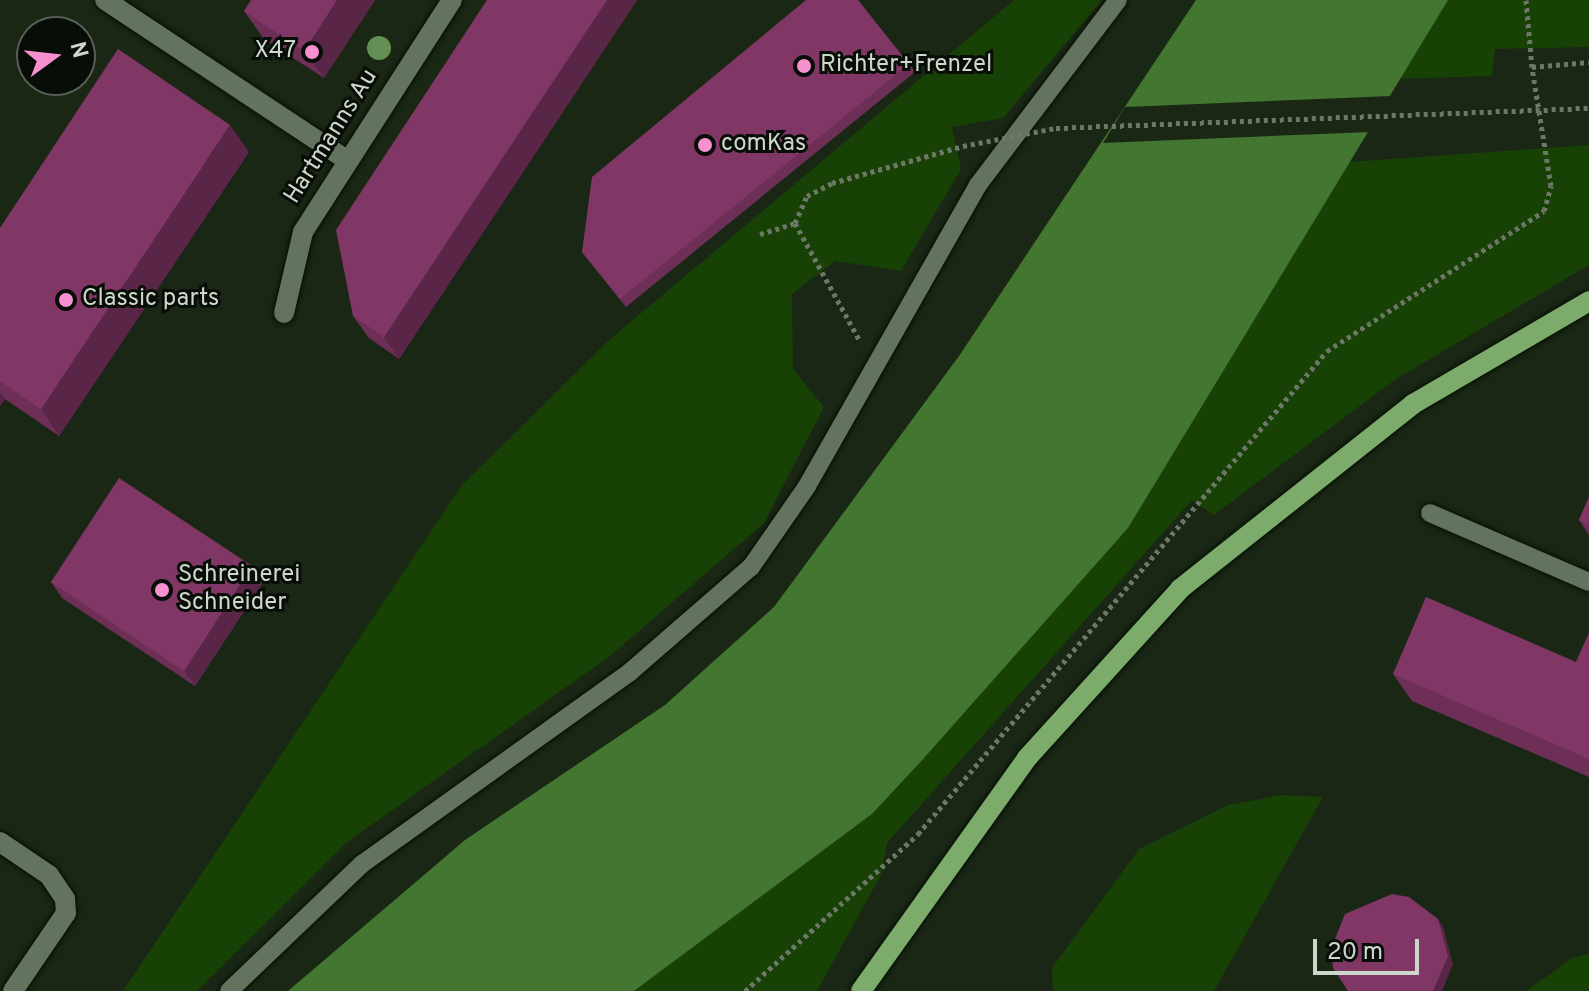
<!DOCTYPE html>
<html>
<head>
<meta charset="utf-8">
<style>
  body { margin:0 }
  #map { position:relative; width:1589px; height:991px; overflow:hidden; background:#1a2715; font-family:Overpass,sans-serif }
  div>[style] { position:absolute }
  .green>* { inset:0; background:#184106 }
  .water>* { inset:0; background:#437731 }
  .pier>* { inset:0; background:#1a2715 }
  .path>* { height:5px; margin-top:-2.5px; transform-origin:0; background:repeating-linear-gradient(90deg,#6c7768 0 4px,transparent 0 8px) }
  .roads { filter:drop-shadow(0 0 2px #051002) drop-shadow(0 0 2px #051002) }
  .service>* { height:18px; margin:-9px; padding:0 9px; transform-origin:9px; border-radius:9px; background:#63735e }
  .minor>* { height:20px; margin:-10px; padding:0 10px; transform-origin:10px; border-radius:10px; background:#63735e }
  .primary>* { height:20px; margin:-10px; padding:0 10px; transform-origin:10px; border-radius:10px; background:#7cab6c }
  .path-bridge>* { height:5px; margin-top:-2.5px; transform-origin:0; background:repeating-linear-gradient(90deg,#6c7768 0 4px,transparent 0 8px) }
  .trees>* { width:24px; height:24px; margin:-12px; border-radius:50%; background:#639053 }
  .wall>* { inset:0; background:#6e2f57 }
  .shaded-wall>* { inset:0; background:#5a2647 }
  .building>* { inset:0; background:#803765 }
  .dots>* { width:22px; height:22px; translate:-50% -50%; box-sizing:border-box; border:4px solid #080e07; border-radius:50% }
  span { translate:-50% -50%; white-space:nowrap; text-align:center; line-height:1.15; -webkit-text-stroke:6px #080e07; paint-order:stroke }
  .poi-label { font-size:24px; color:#ced7cb }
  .right { translate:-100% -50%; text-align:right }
  .left { translate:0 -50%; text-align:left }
  .street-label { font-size:24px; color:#ced7cb }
  .north { position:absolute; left:16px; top:16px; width:80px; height:80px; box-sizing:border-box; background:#080e07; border:2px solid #575e55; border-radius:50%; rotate:75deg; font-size:22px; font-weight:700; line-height:32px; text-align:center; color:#ced7cb }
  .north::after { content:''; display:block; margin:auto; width:28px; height:36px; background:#f790cf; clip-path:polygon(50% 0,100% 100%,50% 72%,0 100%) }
  .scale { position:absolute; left:1313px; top:939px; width:106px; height:36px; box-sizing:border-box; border:4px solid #ced7cb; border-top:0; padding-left:10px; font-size:24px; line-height:28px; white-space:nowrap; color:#ced7cb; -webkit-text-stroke:6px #080e07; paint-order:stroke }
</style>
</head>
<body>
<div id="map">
  <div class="green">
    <i style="clip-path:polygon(1014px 0,1102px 0,1003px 118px,952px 127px,961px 169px,901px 271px,835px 261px,792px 294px,793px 369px,824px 407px,764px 523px,610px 656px,346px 843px,197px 991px,123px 991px,462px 485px,609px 340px)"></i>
    <i style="clip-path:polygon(1448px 0,1589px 0,1589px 47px,1495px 49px,1492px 76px,1396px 79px)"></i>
    <i style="clip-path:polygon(1589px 145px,1589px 265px,1396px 379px,1214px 515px,1192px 500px,887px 843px,881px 875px,817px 991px,634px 991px,872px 814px,1128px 528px,1348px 162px)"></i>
    <i style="clip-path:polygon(1281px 795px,1323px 797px,1214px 991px,1053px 991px,1052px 968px,1139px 849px,1228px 805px)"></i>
    <i style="clip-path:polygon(1589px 954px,1589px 991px,1526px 991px,1572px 958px)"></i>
  </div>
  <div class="water">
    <i style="clip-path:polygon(1196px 0,1448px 0,1128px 528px,924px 758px,872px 814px,634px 991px,288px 991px,465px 840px,665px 705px,774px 607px,959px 356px)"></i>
  </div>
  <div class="pier">
    <i style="clip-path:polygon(1391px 96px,1370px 132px,1103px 143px,1125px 107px)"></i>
  </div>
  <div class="path">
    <i style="left:1526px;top:0;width:67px;rotate:84.9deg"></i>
    <i style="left:795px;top:223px;width:135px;rotate:61.2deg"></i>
    <i style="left:760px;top:234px;width:37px;rotate:-17deg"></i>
    <i style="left:795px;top:223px;width:30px;rotate:-66deg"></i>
    <i style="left:807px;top:196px;width:28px;rotate:-27deg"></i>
    <i style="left:832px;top:183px;width:136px;rotate:-15.8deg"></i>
    <i style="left:745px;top:991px;width:234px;rotate:-42.2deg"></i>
    <i style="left:918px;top:834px;width:633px;rotate:-49.74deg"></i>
    <i style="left:1327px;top:351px;width:258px;rotate:-32.8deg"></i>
    <i style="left:1544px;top:211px;width:26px;rotate:-74deg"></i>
    <i style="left:1551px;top:186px;width:121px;rotate:-99.1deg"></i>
    <i style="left:1532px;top:67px;width:57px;rotate:-5deg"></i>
  </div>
  <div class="roads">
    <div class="service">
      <i style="left:1430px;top:513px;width:173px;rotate:23.5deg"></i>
      <i style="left:229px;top:991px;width:184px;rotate:-43.7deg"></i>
      <i style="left:362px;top:864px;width:330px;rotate:-35.6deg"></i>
      <i style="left:630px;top:672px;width:160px;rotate:-41deg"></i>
      <i style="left:751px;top:567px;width:98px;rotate:-55.3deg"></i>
      <i style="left:807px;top:486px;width:346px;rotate:-60.4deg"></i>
      <i style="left:978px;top:185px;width:232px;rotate:-52.9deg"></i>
    </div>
    <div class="minor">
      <i style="left:105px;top:0;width:288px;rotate:33.5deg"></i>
      <i style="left:284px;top:313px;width:83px;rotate:-76.8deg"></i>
      <i style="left:303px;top:232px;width:276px;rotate:-57.3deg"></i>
      <i style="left:0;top:842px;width:59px;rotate:34deg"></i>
      <i style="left:49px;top:875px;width:29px;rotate:56deg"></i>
      <i style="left:65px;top:899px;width:14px;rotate:86deg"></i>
      <i style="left:66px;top:913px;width:94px;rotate:124.2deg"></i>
    </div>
    <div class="primary">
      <i style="left:861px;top:991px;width:286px;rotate:-54.5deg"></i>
      <i style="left:1027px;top:758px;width:228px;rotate:-47.8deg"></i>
      <i style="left:1180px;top:589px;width:298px;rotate:-38.4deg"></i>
      <i style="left:1413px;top:404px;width:204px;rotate:-30.3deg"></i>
    </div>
  </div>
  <div class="path-bridge">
    <i style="left:963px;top:146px;width:95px;rotate:-11deg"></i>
    <i style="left:1056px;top:128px;width:533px;rotate:-2.15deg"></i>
  </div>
  <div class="trees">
    <i style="left:379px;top:48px"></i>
  </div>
  <div class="wall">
    <i style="clip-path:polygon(375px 0,324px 78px,264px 39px,244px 11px)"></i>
    <i style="clip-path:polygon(487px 0,637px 0,399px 359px,369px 338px,353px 316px)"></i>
    <i style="clip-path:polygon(909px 64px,915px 72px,626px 307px,582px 252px)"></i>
    <i style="clip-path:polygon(249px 152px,59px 436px,5px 399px,0 406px,0 228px)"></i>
    <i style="clip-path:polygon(1589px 497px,1589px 535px,1579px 520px)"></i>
    <i style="clip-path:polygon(252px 566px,263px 582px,195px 686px,62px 598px,51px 582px)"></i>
    <i style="clip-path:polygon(1589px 633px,1589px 777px,1412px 701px,1393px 674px,1576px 662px)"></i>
  </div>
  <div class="shaded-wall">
    <i style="clip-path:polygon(337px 0,375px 0,324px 78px,304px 51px)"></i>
    <i style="clip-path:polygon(607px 0,637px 0,399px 359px,384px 337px)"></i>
    <i style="clip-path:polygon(230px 125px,249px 152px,59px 436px,41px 409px)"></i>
    <i style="clip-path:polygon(0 392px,5px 399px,0 406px)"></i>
    <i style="clip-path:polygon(252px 566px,263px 582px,195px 686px,184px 671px)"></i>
    <i style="clip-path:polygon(1438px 919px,1443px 927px,1453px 964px,1442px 991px,1433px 991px)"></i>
  </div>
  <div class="building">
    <i style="clip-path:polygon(251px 0,337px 0,304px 51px,244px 11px)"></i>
    <i style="clip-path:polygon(487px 0,607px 0,384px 337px,353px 316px,336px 230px)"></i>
    <i style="clip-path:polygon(806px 0,858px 0,909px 64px,620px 299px,582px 252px,592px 177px)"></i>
    <i style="clip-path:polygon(118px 49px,230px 125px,41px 409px,0 381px,0 228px)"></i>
    <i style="clip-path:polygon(119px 478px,252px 566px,184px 671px,51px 582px)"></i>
    <i style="clip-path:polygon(1589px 497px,1589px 525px,1579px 520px)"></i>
    <i style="clip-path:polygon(1426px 597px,1576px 662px,1589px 633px,1589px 759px,1393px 674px)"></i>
    <i style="clip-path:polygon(1392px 894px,1409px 897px,1438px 919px,1448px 956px,1433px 991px,1348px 991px,1333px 968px,1331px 949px,1345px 914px)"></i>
  </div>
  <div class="dots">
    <i style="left:312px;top:52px;background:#f790cf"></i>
    <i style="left:804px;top:66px;background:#f790cf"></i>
    <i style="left:705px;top:145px;background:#f790cf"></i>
    <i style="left:66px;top:300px;background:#f790cf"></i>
    <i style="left:162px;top:590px;background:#f790cf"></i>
  </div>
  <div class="poi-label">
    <span class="right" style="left:296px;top:52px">X47</span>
    <span class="left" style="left:820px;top:66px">Richter+Frenzel</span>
    <span class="left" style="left:721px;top:145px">comKas</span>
    <span class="left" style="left:82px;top:300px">Classic parts</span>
    <span class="left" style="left:178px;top:590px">Schreinerei<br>Schneider</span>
  </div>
  <div class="street-label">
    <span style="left:332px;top:137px;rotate:-58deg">Hartmanns Au</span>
  </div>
  <div class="north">N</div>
  <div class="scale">20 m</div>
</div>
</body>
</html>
